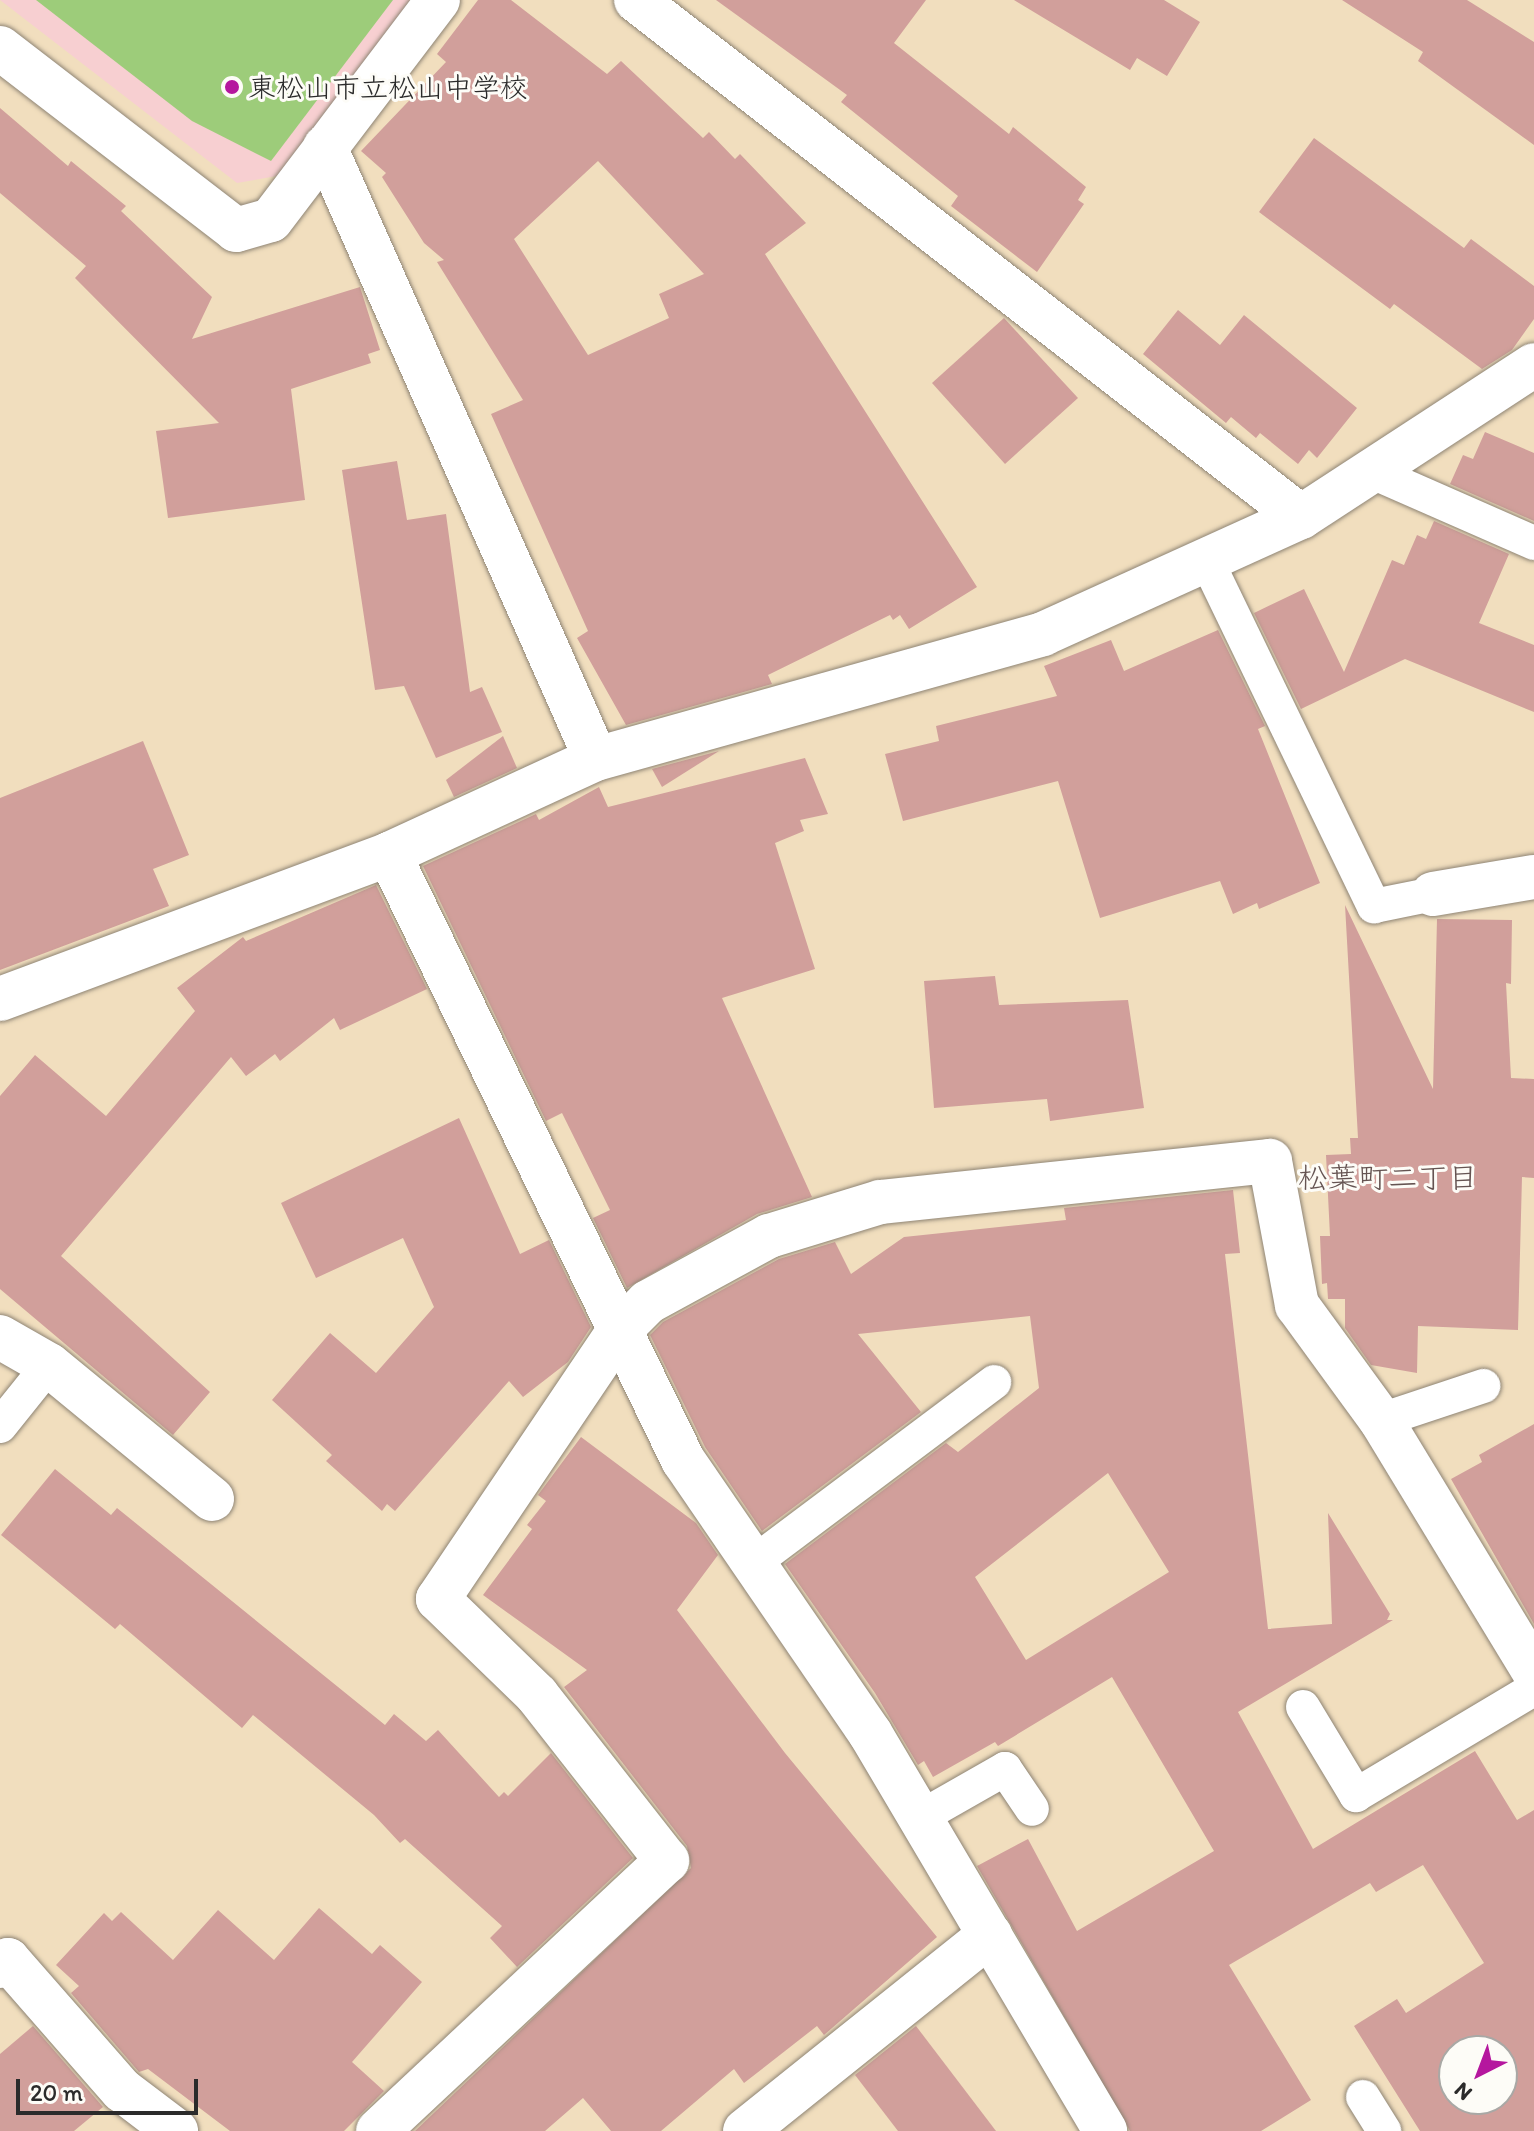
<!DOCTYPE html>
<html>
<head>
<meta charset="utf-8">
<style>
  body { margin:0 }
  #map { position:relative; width:1534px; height:2131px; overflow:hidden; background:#f1debe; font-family:Itim,"Klee One",sans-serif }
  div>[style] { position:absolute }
  .built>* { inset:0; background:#f7cfd1 }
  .green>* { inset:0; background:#9dcc7a }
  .building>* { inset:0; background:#d19f9b }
  .roads { filter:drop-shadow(0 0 2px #8e8474) drop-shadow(0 0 2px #8e8474) }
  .service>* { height:34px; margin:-17px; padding:0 17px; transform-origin:17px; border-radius:17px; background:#fff }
  .minor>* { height:44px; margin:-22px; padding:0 22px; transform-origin:22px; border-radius:22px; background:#fff }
  .dots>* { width:22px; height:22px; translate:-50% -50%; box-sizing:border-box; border:4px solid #fdfcf7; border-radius:50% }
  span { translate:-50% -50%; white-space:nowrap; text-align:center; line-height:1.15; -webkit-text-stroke:6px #fdfcf7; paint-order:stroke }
  .poi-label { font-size:28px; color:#2b2b2b }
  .left { translate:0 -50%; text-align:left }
  .neighbourhood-label { font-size:30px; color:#655452 }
  .north { position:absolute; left:1438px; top:2035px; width:80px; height:80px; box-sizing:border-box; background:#fdfcf7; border:2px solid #a9a8a5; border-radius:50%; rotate:222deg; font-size:22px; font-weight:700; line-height:32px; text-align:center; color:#2b2b2b }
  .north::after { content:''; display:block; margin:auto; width:28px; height:36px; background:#b5179e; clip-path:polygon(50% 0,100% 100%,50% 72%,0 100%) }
  .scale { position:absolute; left:16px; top:2079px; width:182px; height:36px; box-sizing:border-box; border:4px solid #2b2b2b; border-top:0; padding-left:10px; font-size:24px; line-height:28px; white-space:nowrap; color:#2b2b2b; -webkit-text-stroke:6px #fdfcf7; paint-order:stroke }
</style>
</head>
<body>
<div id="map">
  <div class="built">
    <i style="clip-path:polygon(0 0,416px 0,288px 174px,237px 183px)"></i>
  </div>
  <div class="green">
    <i style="clip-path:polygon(36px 0,393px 0,271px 161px,192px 121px)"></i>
  </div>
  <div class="building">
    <i style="clip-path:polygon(evenodd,478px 0,511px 0,607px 74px,621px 61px,703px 138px,709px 132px,735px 159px,740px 154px,806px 223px,765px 254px,977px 587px,909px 629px,900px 615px,893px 620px,890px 615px,768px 675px,772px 684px,626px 725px,577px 638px,588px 631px,491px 414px,523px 400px,437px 262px,444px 260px,424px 243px,382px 177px,386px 173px,361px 151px,446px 62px,437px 54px,478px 0,598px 161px,704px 274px,659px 294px,669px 318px,588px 355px,514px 239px,598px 161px)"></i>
    <i style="clip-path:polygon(716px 0,926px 0,894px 43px,1009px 134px,1013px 127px,1086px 187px,1078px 200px,1084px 204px,1037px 272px,951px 206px,958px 196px,841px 102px,847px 95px)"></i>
    <i style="clip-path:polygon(1014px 0,1164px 0,1200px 22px,1167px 76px,1137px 58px,1130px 70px)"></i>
    <i style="clip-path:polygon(1342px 0,1467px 0,1534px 42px,1534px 145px,1418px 61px,1423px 52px)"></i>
    <i style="clip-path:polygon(0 108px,68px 166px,71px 161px,126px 206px,121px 211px,212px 297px,192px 339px,360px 287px,380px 350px,368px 354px,371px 363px,291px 389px,305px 500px,168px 518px,156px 431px,219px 423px,75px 278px,86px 266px,0 193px)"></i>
    <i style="clip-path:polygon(1314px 138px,1464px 248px,1471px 239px,1534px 286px,1534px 319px,1512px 350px,1482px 369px,1394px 304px,1390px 309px,1259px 212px)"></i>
    <i style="clip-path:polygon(1178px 310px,1220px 345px,1244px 315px,1357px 408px,1317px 458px,1309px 450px,1298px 464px,1260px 433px,1256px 438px,1231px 417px,1226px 423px,1143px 354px)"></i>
    <i style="clip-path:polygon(1004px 318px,1078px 398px,1005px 464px,932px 383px)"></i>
    <i style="clip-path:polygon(1485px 432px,1534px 453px,1534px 521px,1450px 484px,1463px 455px,1473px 459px)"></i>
    <i style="clip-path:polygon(397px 461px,407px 520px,446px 514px,470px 692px,482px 687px,502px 732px,436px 758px,404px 686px,375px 690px,342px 470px)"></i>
    <i style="clip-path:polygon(1434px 521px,1509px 554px,1479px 623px,1534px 645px,1534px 712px,1405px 659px,1301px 709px,1254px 613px,1304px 589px,1344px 672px,1392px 560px,1404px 565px,1417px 535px,1426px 539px)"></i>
    <i style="clip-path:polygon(1218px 630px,1265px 726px,1258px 729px,1320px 883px,1259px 909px,1257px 903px,1233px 914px,1220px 881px,1100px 918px,1058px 781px,903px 821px,885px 754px,939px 741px,936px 726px,1057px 696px,1044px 666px,1111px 640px,1124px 671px)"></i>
    <i style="clip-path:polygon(503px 736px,517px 768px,454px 797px,446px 780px)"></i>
    <i style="clip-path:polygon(143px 741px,189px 855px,153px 869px,169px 906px,0 970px,0 798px)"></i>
    <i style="clip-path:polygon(719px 751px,662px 787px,652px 769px)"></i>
    <i style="clip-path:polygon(805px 758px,828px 814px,800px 820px,804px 831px,775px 843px,815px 969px,722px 998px,812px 1197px,757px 1214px,627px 1288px,593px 1218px,610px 1210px,562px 1113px,546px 1121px,423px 866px,536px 814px,539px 820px,599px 787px,608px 807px)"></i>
    <i style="clip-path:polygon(376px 885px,427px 989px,340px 1030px,334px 1018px,280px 1061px,275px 1054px,246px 1076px,231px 1057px,61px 1256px,210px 1392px,173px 1435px,0 1289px,0 1096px,35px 1055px,106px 1116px,195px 1011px,177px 988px,243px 937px,246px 941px)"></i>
    <i style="clip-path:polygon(1345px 905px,1433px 1089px,1437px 919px,1512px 920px,1511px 984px,1506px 983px,1511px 1078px,1534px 1079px,1534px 1178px,1522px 1177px,1518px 1330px,1418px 1326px,1417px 1373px,1371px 1365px,1345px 1328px,1345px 1299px,1328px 1299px,1327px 1283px,1322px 1284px,1320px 1236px,1330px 1236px,1326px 1155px,1351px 1154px,1350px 1138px,1358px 1138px)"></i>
    <i style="clip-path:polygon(995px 976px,999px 1005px,1128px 1000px,1144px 1108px,1050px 1121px,1047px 1099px,934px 1108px,924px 981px)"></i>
    <i style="clip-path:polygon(459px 1118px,520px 1254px,549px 1240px,591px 1327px,568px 1362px,523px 1397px,509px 1381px,395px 1511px,387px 1504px,382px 1511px,326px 1461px,332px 1455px,272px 1400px,330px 1333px,376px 1373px,434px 1307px,403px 1238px,316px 1278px,281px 1203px)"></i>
    <i style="clip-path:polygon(evenodd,1233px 1190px,1240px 1253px,1225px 1254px,1268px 1629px,1332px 1624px,1328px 1513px,1390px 1614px,1387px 1620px,1393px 1620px,1238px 1712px,1313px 1849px,1475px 1751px,1517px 1820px,1534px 1810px,1534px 2131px,1420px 2131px,1354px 2026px,1397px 1999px,1406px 2013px,1484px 1963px,1423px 1865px,1376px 1892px,1370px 1883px,1229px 1965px,1311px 2100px,1261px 2131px,1130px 2131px,977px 1866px,1028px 1839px,1077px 1931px,1214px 1851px,1112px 1677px,998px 1746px,995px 1742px,933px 1777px,924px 1761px,918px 1765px,875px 1693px,785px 1564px,946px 1443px,958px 1452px,1039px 1388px,1030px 1316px,858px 1334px,921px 1412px,762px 1531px,705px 1447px,650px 1335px,663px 1322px,779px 1259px,835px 1242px,851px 1274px,904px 1237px,1066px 1220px,1064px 1208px,1233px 1190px,1108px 1473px,1169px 1572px,1026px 1660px,975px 1577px,1108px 1473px,1233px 1190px,1454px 2051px,1502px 2051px,1502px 2099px,1454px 2099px,1454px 2051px)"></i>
    <i style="clip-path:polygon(1534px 1424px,1534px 1624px,1451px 1479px,1482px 1462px,1479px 1455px)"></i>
    <i style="clip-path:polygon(581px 1437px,696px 1523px,718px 1555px,677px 1610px,785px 1753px,937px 1937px,824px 2035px,817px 2026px,744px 2083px,734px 2069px,661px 2131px,611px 2131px,583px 2098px,545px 2131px,415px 2131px,691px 1868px,687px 1846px,564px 1687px,587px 1670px,483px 1595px,532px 1529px,527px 1525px,546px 1501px,538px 1495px)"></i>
    <i style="clip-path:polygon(55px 1469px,111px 1515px,117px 1508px,385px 1725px,394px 1714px,426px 1741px,438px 1730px,499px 1797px,504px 1792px,508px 1796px,551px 1753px,633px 1858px,517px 1967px,490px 1938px,502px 1926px,405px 1839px,400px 1843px,374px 1815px,253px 1715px,242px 1728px,120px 1624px,115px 1629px,1px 1535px)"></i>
    <i style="clip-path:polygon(319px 1908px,372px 1954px,380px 1945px,422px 1982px,352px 2062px,384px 2091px,344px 2131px,230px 2131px,148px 2069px,139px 2072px,71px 1993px,79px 1986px,56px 1965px,104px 1913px,112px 1921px,121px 1912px,173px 1960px,218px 1910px,274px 1960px)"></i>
    <i style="clip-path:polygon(33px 2026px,103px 2107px,74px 2131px,0 2131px,0 2054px)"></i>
    <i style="clip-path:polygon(916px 2026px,996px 2131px,898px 2131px,855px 2075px)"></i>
  </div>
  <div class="roads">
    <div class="service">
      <i style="left:1370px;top:471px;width:179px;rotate:23.7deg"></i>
      <i style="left:1206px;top:559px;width:386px;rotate:64.2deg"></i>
      <i style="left:1374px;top:906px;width:60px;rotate:-11.5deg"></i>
      <i style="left:1381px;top:1420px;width:108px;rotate:-18.4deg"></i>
      <i style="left:0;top:1426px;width:78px;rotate:-51.2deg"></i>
      <i style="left:756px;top:1561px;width:298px;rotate:-36.9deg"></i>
      <i style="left:1303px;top:1707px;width:103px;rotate:58.9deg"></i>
      <i style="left:1356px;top:1795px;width:207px;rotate:-30.8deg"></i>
      <i style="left:919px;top:1818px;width:99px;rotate:-29.7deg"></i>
      <i style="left:1005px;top:1769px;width:48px;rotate:56deg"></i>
      <i style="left:1363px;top:2097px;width:40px;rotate:58deg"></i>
    </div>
    <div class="minor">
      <i style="left:636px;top:0;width:842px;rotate:37.86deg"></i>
      <i style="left:0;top:48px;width:298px;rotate:37.6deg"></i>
      <i style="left:236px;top:230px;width:36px;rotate:-16deg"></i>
      <i style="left:271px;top:220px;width:276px;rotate:-52.8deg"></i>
      <i style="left:325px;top:147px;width:669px;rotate:66.12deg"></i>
      <i style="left:389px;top:854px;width:674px;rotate:64.12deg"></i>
      <i style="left:683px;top:1460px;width:331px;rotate:55.6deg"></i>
      <i style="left:870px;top:1733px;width:462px;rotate:59.4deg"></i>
      <i style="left:1433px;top:894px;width:102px;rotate:-9.6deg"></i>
      <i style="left:0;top:999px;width:415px;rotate:-20.4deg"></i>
      <i style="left:389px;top:854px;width:228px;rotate:-24.7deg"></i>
      <i style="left:596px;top:759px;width:464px;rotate:-15.6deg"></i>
      <i style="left:1043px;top:634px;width:283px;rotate:-24.4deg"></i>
      <i style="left:1301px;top:517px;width:278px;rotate:-33.1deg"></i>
      <i style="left:0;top:1337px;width:56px;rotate:29.7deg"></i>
      <i style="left:49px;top:1365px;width:211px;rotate:39.4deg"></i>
      <i style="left:0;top:1966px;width:10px;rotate:-37deg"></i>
      <i style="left:8px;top:1960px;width:173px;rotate:48.8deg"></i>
      <i style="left:122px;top:2090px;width:68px;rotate:37.2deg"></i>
      <i style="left:378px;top:2131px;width:396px;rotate:-43.1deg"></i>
      <i style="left:667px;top:1861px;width:211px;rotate:-128.1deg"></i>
      <i style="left:537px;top:1695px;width:138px;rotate:-135.9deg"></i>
      <i style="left:438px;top:1599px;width:322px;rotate:-56deg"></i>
      <i style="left:618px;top:1332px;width:42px;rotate:-45deg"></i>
      <i style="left:648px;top:1302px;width:138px;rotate:-28.6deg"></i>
      <i style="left:769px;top:1236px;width:116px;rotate:-17deg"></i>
      <i style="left:880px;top:1202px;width:392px;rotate:-6deg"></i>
      <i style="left:1270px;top:1161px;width:147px;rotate:79.4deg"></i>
      <i style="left:1297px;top:1305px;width:142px;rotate:53.9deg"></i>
      <i style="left:1381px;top:1420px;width:295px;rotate:58.7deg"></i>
      <i style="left:745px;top:2131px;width:314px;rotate:-38.7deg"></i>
    </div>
  </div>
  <div class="dots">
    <i style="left:232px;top:87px;background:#b5179e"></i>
  </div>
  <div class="poi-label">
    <span class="left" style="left:248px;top:87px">東松山市立松山中学校</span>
  </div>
  <div class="neighbourhood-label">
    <span style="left:1388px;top:1178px">松葉町二丁目</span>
  </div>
  <div class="north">N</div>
  <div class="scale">20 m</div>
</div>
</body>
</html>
